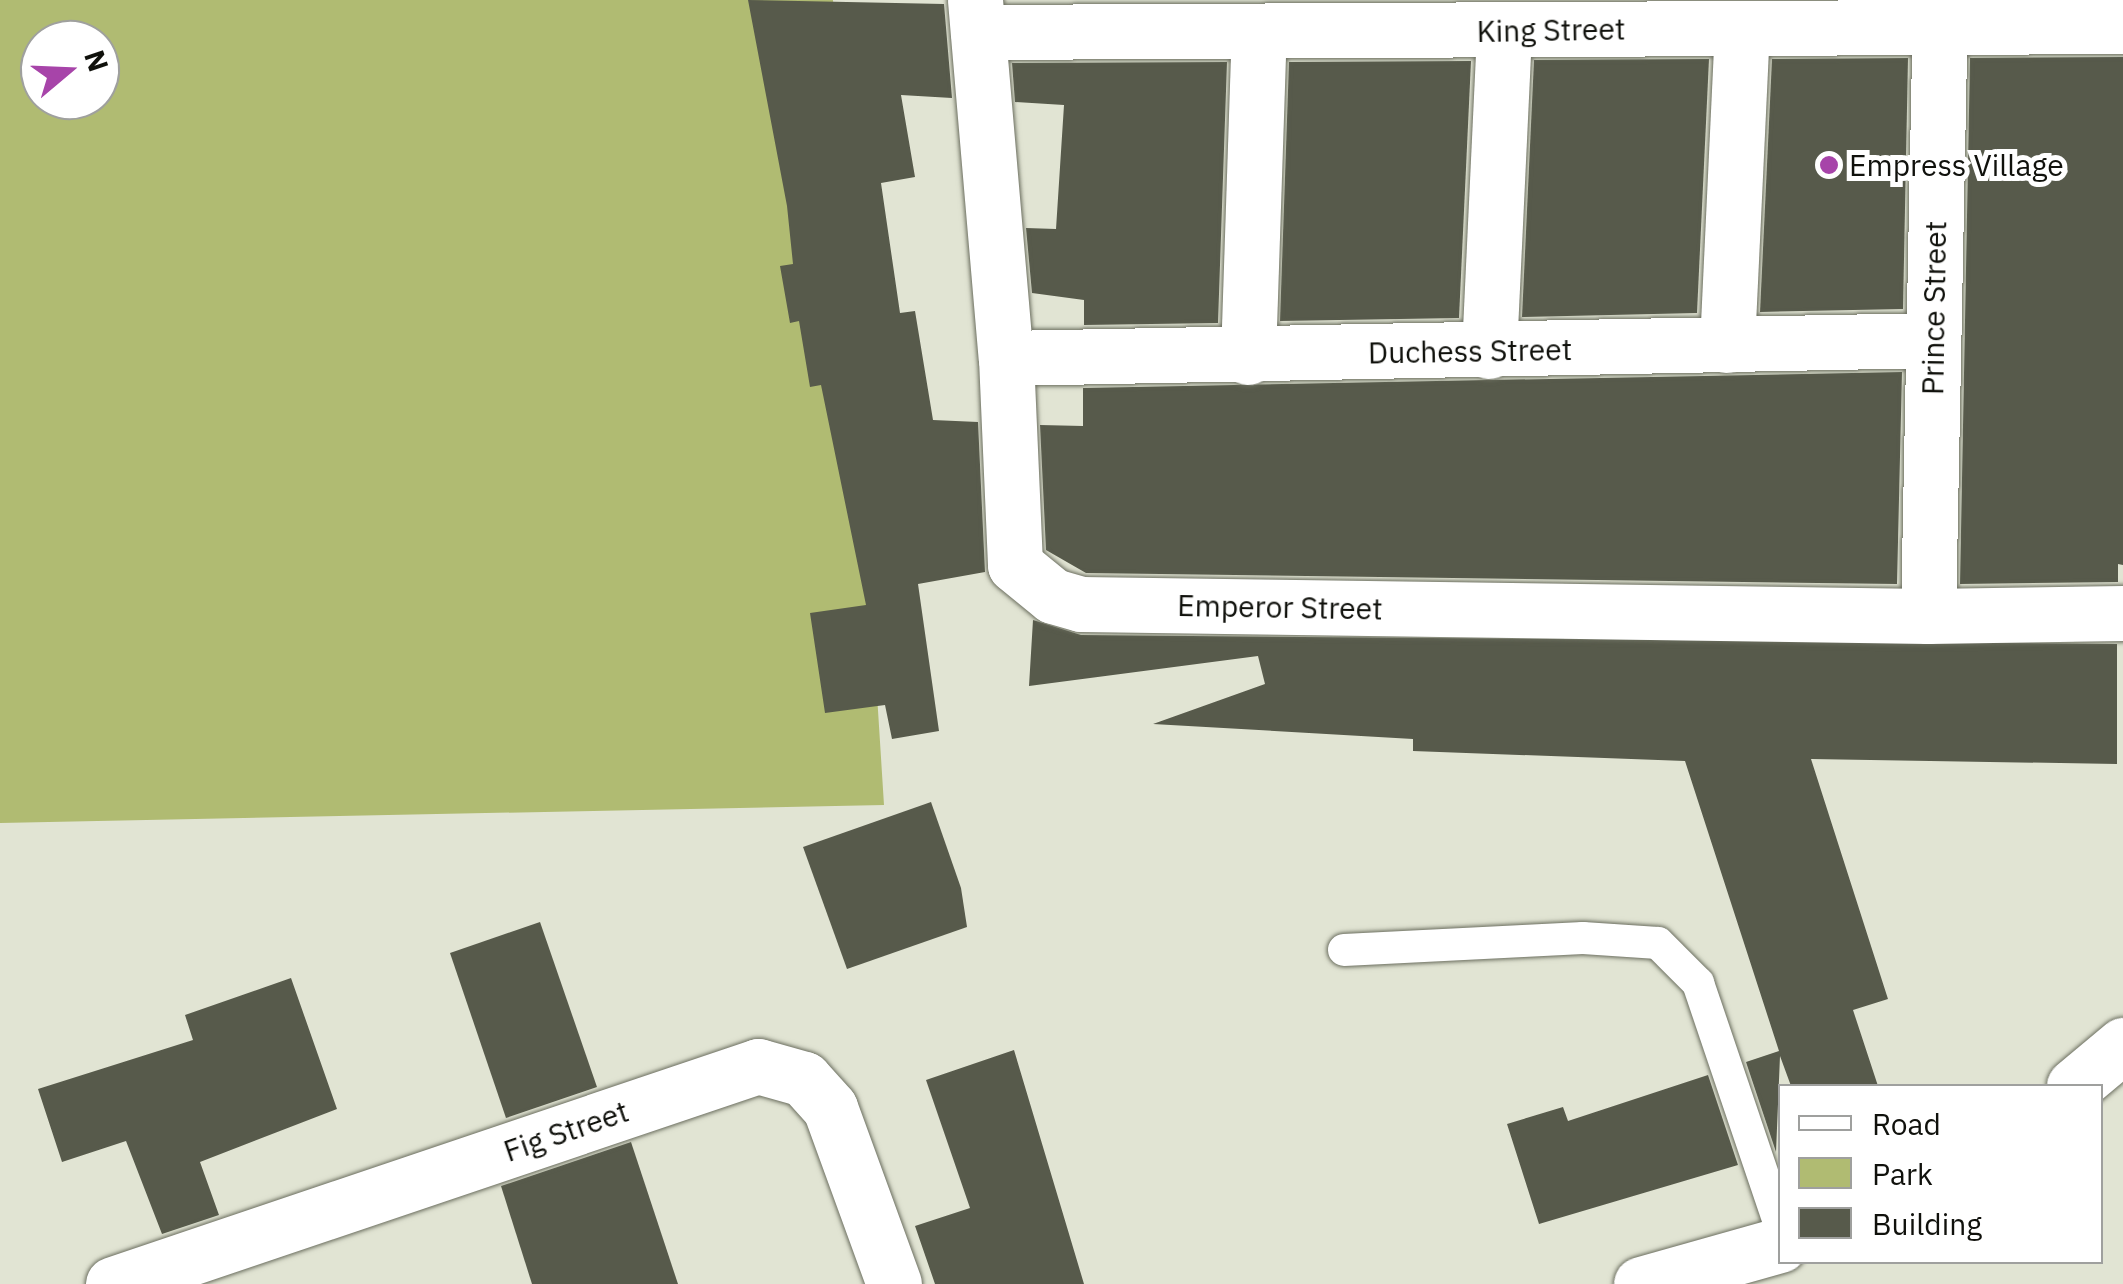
<!DOCTYPE html>
<html>
<head>
<meta charset="utf-8">
<style>
  body { margin:0 }
  #map { position:relative; width:2123px; height:1284px; overflow:hidden; background:#e1e4d3; font-family:"IBM Plex Sans",sans-serif }
  div>[style] { position:absolute }
  .green>* { inset:0; background:#b0bb72 }
  .building>* { inset:0; background:#575a4b }
  .roads { filter:drop-shadow(0 0 2px #6b6e5f) drop-shadow(0 0 2px #6b6e5f) }
  .service>* { height:32px; margin:-16px; padding:0 16px; transform-origin:16px; border-radius:16px; background:#fff }
  .minor>* { height:55px; margin:-27.5px; padding:0 27.5px; transform-origin:27.5px; border-radius:27.5px; background:#fff }
  .dots>* { width:28px; height:28px; translate:-50% -50%; box-sizing:border-box; border:5px solid #fff; border-radius:50% }
  span { translate:-50% -50%; white-space:nowrap; text-align:center; line-height:1.15; -webkit-text-stroke:10px #fff; paint-order:stroke }
  .street-label { font-size:30px; color:#10110c }
  .poi-label { font-size:30px; color:#10110c }
  .left { translate:0 -50%; text-align:left }
  .legend { position:absolute; left:1778px; top:1084px; width:325px; height:180px; box-sizing:border-box; background:#fff; border:2px solid #9fa09e; margin:0; padding:12px 18px; list-style:none; font-size:30px; color:#10110c }
  .legend li { display:flex; align-items:center; gap:20px; height:50px }
  .legend b { width:50px; border:2px solid #9fa09e }
  .north { position:absolute; left:20px; top:20px; width:100px; height:100px; box-sizing:border-box; background:#fff; border:2px solid #9fa09e; border-radius:50%; rotate:71deg; font-size:28px; font-weight:700; line-height:40px; text-align:center; color:#10110c }
  .north::after { content:''; display:block; margin:auto; width:35px; height:45px; background:#a744a9; clip-path:polygon(50% 0,100% 100%,50% 72%,0 100%) }
</style>
</head>
<body>
<div id="map">
  <div class="green">
    <i style="clip-path:polygon(evenodd,0 0,833px 0,884px 805px,0 823px,0 0,40px 40px,100px 40px,100px 100px,40px 100px,40px 40px)"></i>
  </div>
  <div class="building">
    <i style="clip-path:polygon(748px 0,944px 4px,952px 98px,901px 95px,915px 177px,881px 183px,900px 313px,915px 311px,933px 420px,978px 422px,985px 572px,918px 584px,939px 731px,892px 739px,885px 705px,825px 713px,810px 613px,866px 605px,821px 385px,810px 387px,799px 321px,790px 323px,780px 266px,793px 264px,787px 206px)"></i>
    <i style="clip-path:polygon(2123px 57px,2123px 565px,2118px 564px,2118px 582px,1960px 584px,1970px 58px)"></i>
    <i style="clip-path:polygon(1908px 58px,1903px 309px,1760px 312px,1772px 59px)"></i>
    <i style="clip-path:polygon(1709px 59px,1697px 313px,1522px 317px,1534px 60px)"></i>
    <i style="clip-path:polygon(1471px 61px,1459px 318px,1280px 321px,1289px 62px)"></i>
    <i style="clip-path:polygon(1227px 62px,1218px 323px,1084px 325px,1084px 300px,1032px 293px,1026px 228px,1056px 229px,1064px 105px,1015px 102px,1012px 63px)"></i>
    <i style="clip-path:polygon(1902px 372px,1897px 584px,1086px 573px,1046px 550px,1040px 425px,1083px 426px,1083px 388px)"></i>
    <i style="clip-path:polygon(1033px 620px,1081px 635px,2117px 644px,2117px 764px,1811px 759px,1888px 999px,1853px 1010px,1878px 1086px,1791px 1086px,1780px 1056px,1776px 1152px,1746px 1062px,1779px 1051px,1685px 761px,1413px 751px,1413px 739px,1153px 724px,1265px 684px,1258px 656px,1029px 686px)"></i>
    <i style="clip-path:polygon(931px 802px,961px 888px,967px 927px,847px 969px,803px 847px)"></i>
    <i style="clip-path:polygon(540px 922px,597px 1087px,506px 1118px,450px 953px)"></i>
    <i style="clip-path:polygon(291px 978px,337px 1109px,200px 1162px,219px 1215px,162px 1234px,126px 1141px,62px 1162px,38px 1089px,193px 1040px,185px 1015px)"></i>
    <i style="clip-path:polygon(1014px 1050px,1084px 1284px,935px 1284px,915px 1226px,970px 1208px,926px 1080px)"></i>
    <i style="clip-path:polygon(1708px 1075px,1738px 1165px,1539px 1224px,1507px 1124px,1563px 1107px,1568px 1121px)"></i>
    <i style="clip-path:polygon(631px 1142px,678px 1284px,532px 1284px,501px 1186px)"></i>
  </div>
  <div class="roads">
    <div class="service">
      <i style="left:1344px;top:950px;width:239px;rotate:-2.9deg"></i>
      <i style="left:1583px;top:938px;width:75px;rotate:3.8deg"></i>
      <i style="left:1658px;top:943px;width:57px;rotate:45deg"></i>
      <i style="left:1698px;top:983px;width:256px;rotate:71.3deg"></i>
    </div>
    <div class="minor">
      <i style="left:975px;top:0;width:359px;rotate:85.1deg"></i>
      <i style="left:1006px;top:358px;width:207px;rotate:87.5deg"></i>
      <i style="left:1015px;top:565px;width:49px;rotate:39.2deg"></i>
      <i style="left:1053px;top:596px;width:29px;rotate:16deg"></i>
      <i style="left:1081px;top:604px;width:847px;rotate:0.81deg"></i>
      <i style="left:1928px;top:616px;width:195px;rotate:-0.9deg"></i>
      <i style="left:978px;top:32px;width:1145px;rotate:-0.3deg"></i>
      <i style="left:1727px;top:345px;width:317px;rotate:-87.3deg"></i>
      <i style="left:1489px;top:351px;width:320px;rotate:-87.3deg"></i>
      <i style="left:1248px;top:357px;width:325px;rotate:-88.1deg"></i>
      <i style="left:1006px;top:358px;width:927px;rotate:-1.11deg"></i>
      <i style="left:1928px;top:616px;width:616px;rotate:-88.88deg"></i>
      <i style="left:2074px;top:1086px;width:64px;rotate:-39.9deg"></i>
      <i style="left:113px;top:1284px;width:681px;rotate:-18.67deg"></i>
      <i style="left:758px;top:1066px;width:48px;rotate:15.8deg"></i>
      <i style="left:804px;top:1079px;width:39px;rotate:48deg"></i>
      <i style="left:830px;top:1108px;width:187px;rotate:70deg"></i>
      <i style="left:1641px;top:1284px;width:144px;rotate:-15.7deg"></i>
    </div>
  </div>
  <div class="dots">
    <i style="left:1829px;top:165px;background:#a744a9"></i>
  </div>
  <div class="street-label">
    <span style="left:1551px;top:30px;rotate:-1deg">King Street</span>
    <span style="left:1934px;top:308px;rotate:-89deg">Prince Street</span>
    <span style="left:1470px;top:351px;rotate:-1deg">Duchess Street</span>
    <span style="left:1280px;top:607px;rotate:1deg">Emperor Street</span>
    <span style="left:566px;top:1131px;rotate:-19deg">Fig Street</span>
  </div>
  <div class="poi-label">
    <span class="left" style="left:1849px;top:165px">Empress Village</span>
  </div>
  <ul class="legend">
  <li><b style="height:12px;background:#fff"></b>Road</li>
  <li><b style="height:28px;background:#b0bb72"></b>Park</li>
  <li><b style="height:28px;background:#575a4b"></b>Building</li>
  </ul>
  <div class="north">N</div>
</div>
</body>
</html>
